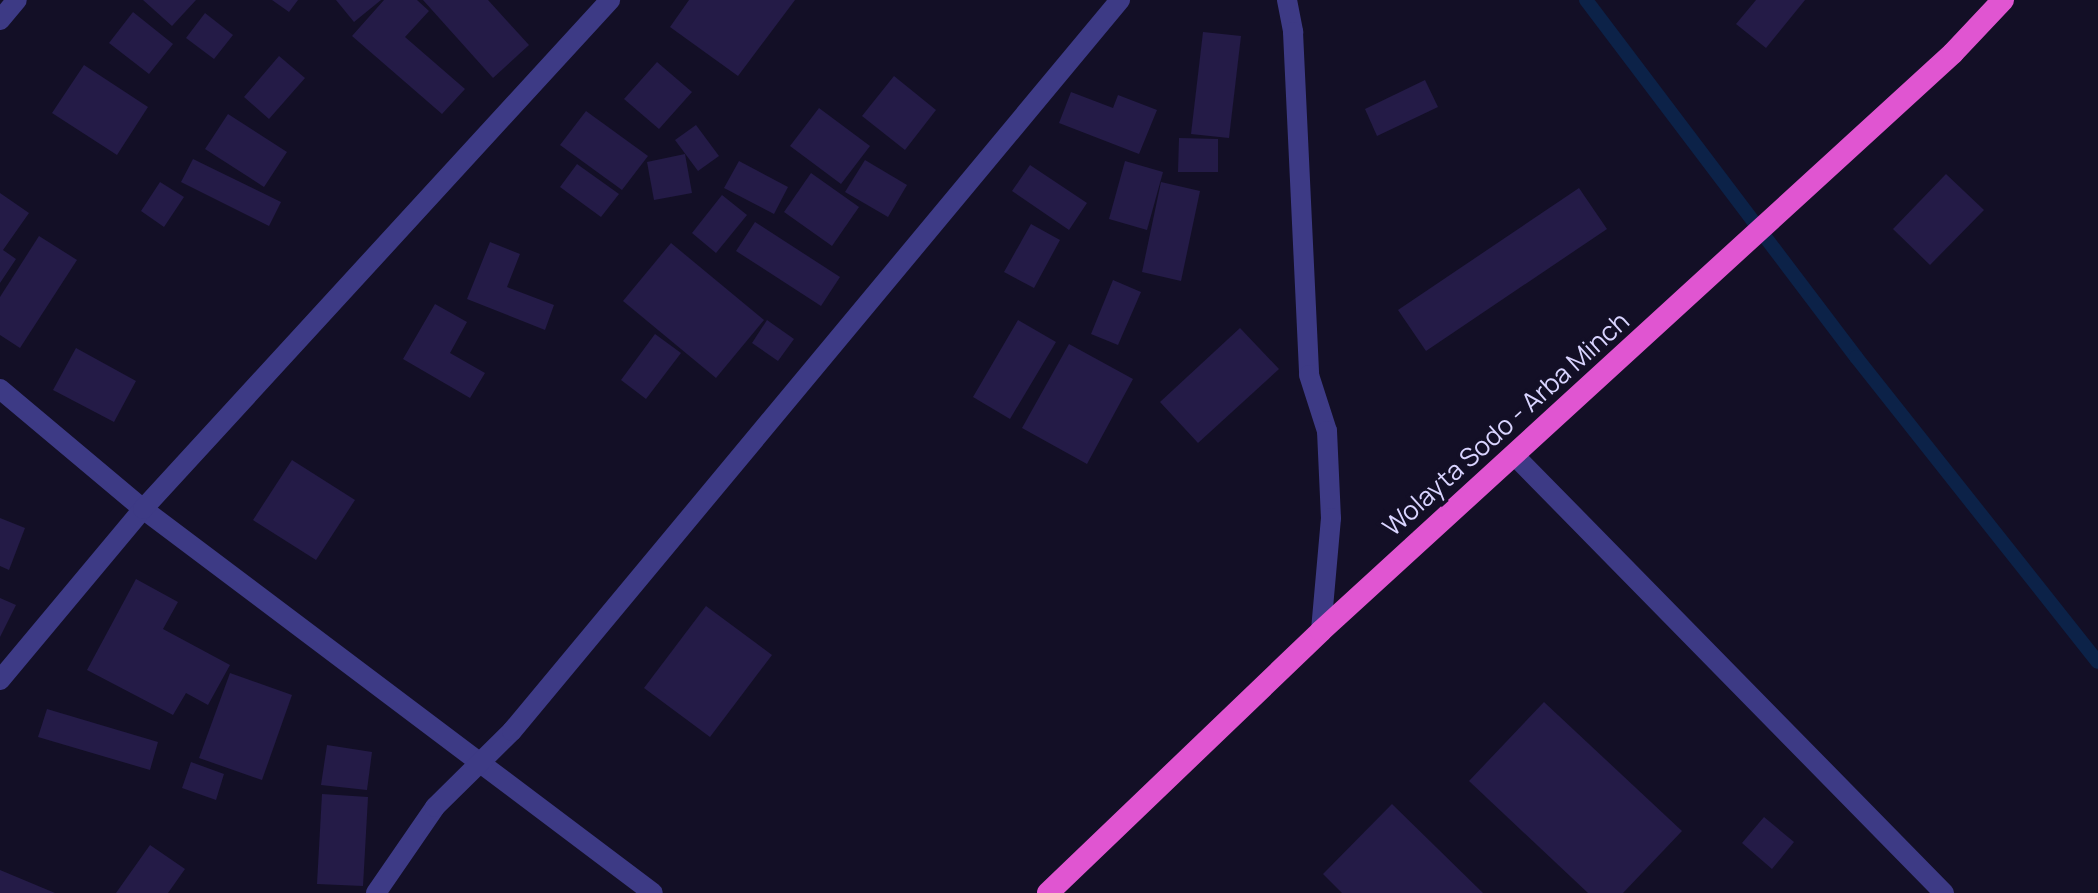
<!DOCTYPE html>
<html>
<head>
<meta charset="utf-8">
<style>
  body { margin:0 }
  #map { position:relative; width:2098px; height:893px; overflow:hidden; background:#130f26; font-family:Manrope,sans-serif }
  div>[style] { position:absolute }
  .stream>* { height:14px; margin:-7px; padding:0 7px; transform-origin:7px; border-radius:7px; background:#0c2248 }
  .building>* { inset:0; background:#241b47 }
  .minor>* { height:20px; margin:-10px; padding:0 10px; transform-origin:10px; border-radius:10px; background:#3d3a85 }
  .trunk>* { height:22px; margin:-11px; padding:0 11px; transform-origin:11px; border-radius:11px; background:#e055d1 }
  span { translate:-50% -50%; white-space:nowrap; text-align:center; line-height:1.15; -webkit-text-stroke:7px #130f26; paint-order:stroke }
  .street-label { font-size:26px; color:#d9d4ff }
</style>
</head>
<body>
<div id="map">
  <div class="stream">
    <i style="left:1586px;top:0;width:448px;rotate:52.9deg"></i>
    <i style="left:1856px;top:357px;width:389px;rotate:51.6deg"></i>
  </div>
  <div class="building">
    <i style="clip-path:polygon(143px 0,196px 0,172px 26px)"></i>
    <i style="clip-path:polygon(272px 0,298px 0,289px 12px)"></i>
    <i style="clip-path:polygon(336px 0,381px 0,354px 22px)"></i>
    <i style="clip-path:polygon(384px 0,417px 0,429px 11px,405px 37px,465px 89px,442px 114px,352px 36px)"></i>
    <i style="clip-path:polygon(423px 0,488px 0,529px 45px,493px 78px)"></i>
    <i style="clip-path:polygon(689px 0,795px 0,738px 76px,670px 27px)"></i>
    <i style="clip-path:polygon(1756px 0,1805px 0,1766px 48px,1736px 24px)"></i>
    <i style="clip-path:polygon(133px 12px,173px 44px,149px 74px,109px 43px)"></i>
    <i style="clip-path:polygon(205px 13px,233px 35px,214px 59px,186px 38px)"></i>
    <i style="clip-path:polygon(1203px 32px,1241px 36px,1229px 138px,1191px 134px)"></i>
    <i style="clip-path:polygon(279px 56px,305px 78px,269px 119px,244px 97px)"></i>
    <i style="clip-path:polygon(657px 62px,692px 92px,659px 129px,624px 99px)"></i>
    <i style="clip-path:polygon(84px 65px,148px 107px,117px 155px,52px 113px)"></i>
    <i style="clip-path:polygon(894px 76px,936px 110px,905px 150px,862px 116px)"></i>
    <i style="clip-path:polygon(1425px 80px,1438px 107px,1377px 136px,1365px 109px)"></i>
    <i style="clip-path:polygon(1071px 92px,1113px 108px,1118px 95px,1157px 110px,1139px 154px,1059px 123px)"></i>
    <i style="clip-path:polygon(819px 108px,870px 146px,841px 184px,790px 146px)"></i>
    <i style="clip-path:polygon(586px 111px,648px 156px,622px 190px,560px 145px)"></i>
    <i style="clip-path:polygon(228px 114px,287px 152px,264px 187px,205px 149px)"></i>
    <i style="clip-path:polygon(696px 125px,719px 156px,698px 171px,675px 140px)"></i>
    <i style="clip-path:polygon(1179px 138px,1218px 139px,1218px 172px,1178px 172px)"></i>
    <i style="clip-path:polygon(685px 154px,692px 193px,654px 200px,647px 162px)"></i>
    <i style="clip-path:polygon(193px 159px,281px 202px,269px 226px,181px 182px)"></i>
    <i style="clip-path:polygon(865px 160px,907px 185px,888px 217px,845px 192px)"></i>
    <i style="clip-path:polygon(739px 161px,788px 187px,774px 214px,724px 188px)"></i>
    <i style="clip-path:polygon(1125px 161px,1163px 172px,1147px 230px,1109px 219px)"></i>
    <i style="clip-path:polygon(577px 164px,619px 194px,601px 217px,560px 187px)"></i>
    <i style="clip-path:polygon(1030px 165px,1087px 203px,1069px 230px,1012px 191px)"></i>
    <i style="clip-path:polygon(811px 173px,859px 207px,832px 246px,784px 212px)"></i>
    <i style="clip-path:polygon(1946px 174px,1984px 210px,1930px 265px,1893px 229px)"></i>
    <i style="clip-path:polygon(160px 182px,184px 197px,164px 227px,141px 211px)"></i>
    <i style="clip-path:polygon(1161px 182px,1200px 191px,1181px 281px,1142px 272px)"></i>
    <i style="clip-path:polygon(1579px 188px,1607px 229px,1426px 351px,1398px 310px)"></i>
    <i style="clip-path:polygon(0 193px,29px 213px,3px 250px,16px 259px,0 283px)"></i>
    <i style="clip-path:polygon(722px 195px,747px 215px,716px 253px,692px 233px)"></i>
    <i style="clip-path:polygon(755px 222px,840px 277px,821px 306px,736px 251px)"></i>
    <i style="clip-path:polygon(1031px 224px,1060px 240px,1034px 288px,1004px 272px)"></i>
    <i style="clip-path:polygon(39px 236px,77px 260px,20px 348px,0 335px,0 297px)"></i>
    <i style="clip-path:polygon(490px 242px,520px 254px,507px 287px,554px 305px,545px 330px,467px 299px)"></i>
    <i style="clip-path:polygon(671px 243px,764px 320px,716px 378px,623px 301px)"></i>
    <i style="clip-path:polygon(1113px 280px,1141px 292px,1118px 345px,1091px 334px)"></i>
    <i style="clip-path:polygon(435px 304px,467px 322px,450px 353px,485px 373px,470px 398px,403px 359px)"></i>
    <i style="clip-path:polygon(767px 320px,794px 339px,778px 361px,752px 343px)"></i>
    <i style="clip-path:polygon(1018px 320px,1056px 342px,1010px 419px,973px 397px)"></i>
    <i style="clip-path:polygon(1240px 328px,1279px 369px,1198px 443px,1160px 402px)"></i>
    <i style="clip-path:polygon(655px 334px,681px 353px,646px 399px,621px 380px)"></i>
    <i style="clip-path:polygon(1069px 344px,1133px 379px,1087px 464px,1022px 428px)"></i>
    <i style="clip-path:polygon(76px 348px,136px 381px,114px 422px,53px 390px)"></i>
    <i style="clip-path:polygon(292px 460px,355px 500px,316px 560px,253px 520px)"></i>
    <i style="clip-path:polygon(0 518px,25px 528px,9px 570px,0 566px)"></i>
    <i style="clip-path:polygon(136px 579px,178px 602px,163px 629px,230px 665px,208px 705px,186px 693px,173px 715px,87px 670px)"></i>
    <i style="clip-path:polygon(0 598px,16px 605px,0 637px)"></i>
    <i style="clip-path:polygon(706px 606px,772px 655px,710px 737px,644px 688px)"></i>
    <i style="clip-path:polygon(230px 673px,292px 695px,262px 780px,199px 758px)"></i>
    <i style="clip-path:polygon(1544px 702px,1682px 831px,1623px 893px,1588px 893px,1469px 781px)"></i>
    <i style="clip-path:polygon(47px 709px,158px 742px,150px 770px,38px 737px)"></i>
    <i style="clip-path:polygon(327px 745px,372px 752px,367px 790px,321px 785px)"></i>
    <i style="clip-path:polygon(191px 762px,224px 774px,216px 800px,182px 788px)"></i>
    <i style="clip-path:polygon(322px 794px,368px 797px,363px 886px,317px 884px)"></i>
    <i style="clip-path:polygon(1392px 804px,1483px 893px,1342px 893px,1323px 874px)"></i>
    <i style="clip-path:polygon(1764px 817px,1794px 842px,1772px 869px,1742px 843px)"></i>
    <i style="clip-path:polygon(150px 845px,185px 869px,168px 893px,116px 893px)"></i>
    <i style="clip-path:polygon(0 870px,55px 893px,0 893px)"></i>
  </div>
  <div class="minor">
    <i style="left:1287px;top:0;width:33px;rotate:79deg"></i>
    <i style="left:1293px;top:32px;width:343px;rotate:87.3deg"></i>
    <i style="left:1309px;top:375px;width:59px;rotate:72.2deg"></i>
    <i style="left:1327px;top:431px;width:87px;rotate:87.4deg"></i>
    <i style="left:1331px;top:518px;width:113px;rotate:95.1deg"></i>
    <i style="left:0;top:20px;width:26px;rotate:-50deg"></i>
    <i style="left:0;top:389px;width:187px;rotate:40deg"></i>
    <i style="left:143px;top:509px;width:638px;rotate:36.98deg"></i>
    <i style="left:1514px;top:455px;width:614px;rotate:45.53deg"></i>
    <i style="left:0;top:680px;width:223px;rotate:-50.1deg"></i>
    <i style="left:143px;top:509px;width:691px;rotate:-47.46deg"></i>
    <i style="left:376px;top:893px;width:104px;rotate:-55.5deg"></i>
    <i style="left:435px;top:807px;width:108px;rotate:-44.6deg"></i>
    <i style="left:512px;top:731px;width:951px;rotate:-50.25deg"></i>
  </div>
  <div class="trunk">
    <i style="left:1048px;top:893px;width:378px;rotate:-43.8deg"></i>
    <i style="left:1321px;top:631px;width:856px;rotate:-42.44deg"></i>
    <i style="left:1953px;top:53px;width:73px;rotate:-46.7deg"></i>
  </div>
  <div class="street-label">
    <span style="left:1506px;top:424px;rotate:-42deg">Wolayta Sodo - Arba Minch</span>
  </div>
</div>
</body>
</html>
